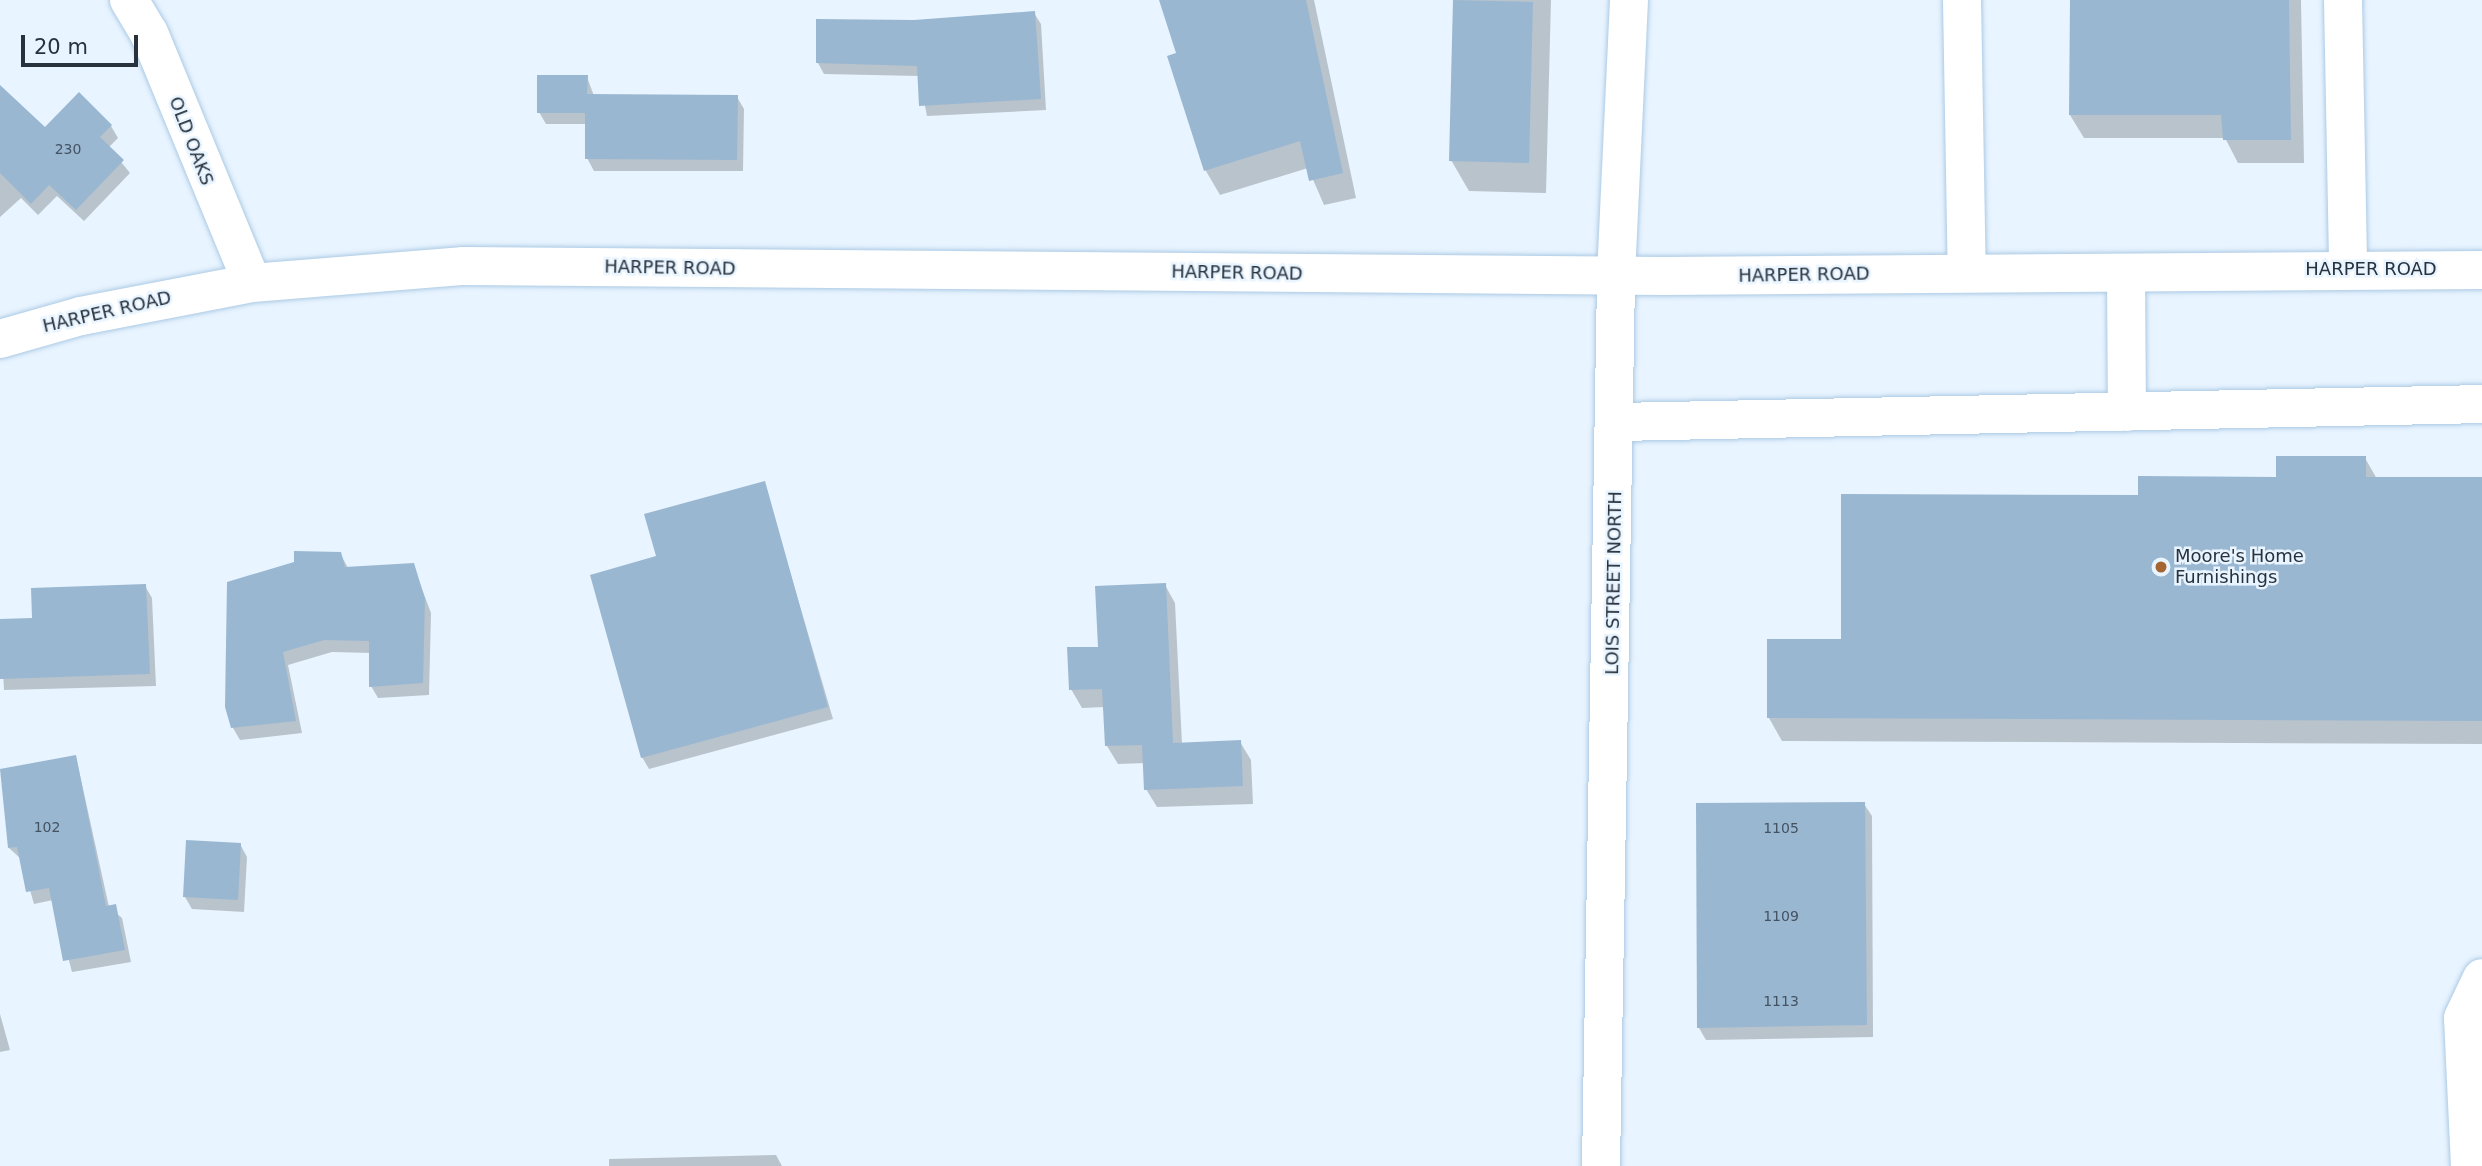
<!DOCTYPE html>
<html>
<head>
<meta charset="utf-8">
<style>
  body { margin:0 }
  #map { position:relative; width:2482px; height:1166px; overflow:hidden; background:#e8f4ff; font-family:"DejaVu Sans",sans-serif }
  div>[style] { position:absolute }
  .shadow>* { inset:0; background:#0003 }
  .building>* { inset:0; background:#9ab7d1 }
  .roads { filter:drop-shadow(0 0 2px #accae4) drop-shadow(0 0 2px #accae4) }
  .minor>* { height:38px; margin:-19px; padding:0 19px; transform-origin:19px; border-radius:19px; background:#fff }
  .major>* { height:38px; margin:-19px; padding:0 19px; transform-origin:19px; border-radius:19px; background:#fff }
  .dots>* { width:19px; height:19px; translate:-50% -50%; box-sizing:border-box; border:4px solid #e8f4ff; border-radius:50% }
  span { translate:-50% -50%; white-space:nowrap; text-align:center; line-height:1.15; -webkit-text-stroke:5px #e8f4ff; paint-order:stroke }
  .number-label { font-size:14px; color:#445362 }
  .number-label span { -webkit-text-stroke-width:0 }
  .street-label { font-size:18px; color:#27323d }
  .poi-label { font-size:18px; color:#27323d }
  .left { translate:0 -50%; text-align:left }
  .scale { position:absolute; left:21px; top:35px; width:117px; height:32px; box-sizing:border-box; border:4px solid #27323d; border-top:0; padding-left:9px; font-size:21px; line-height:24px; white-space:nowrap; color:#27323d; -webkit-text-stroke:5px #e8f4ff; paint-order:stroke }
</style>
</head>
<body>
<div id="map">
  <div class="shadow">
    <i style="clip-path:polygon(1162px 0,1314px 0,1356px 198px,1324px 205px,1308px 168px,1220px 195px,1206px 171px,1170px 57px,1178px 55px)"></i>
    <i style="clip-path:polygon(1456px 0,1551px 0,1546px 193px,1469px 191px,1451px 160px)"></i>
    <i style="clip-path:polygon(2072px 0,2301px 0,2304px 163px,2238px 163px,2225px 138px,2084px 138px,2070px 115px)"></i>
    <i style="clip-path:polygon(1034px 13px,1041px 24px,1046px 110px,927px 116px,919px 76px,824px 74px,818px 63px,914px 22px)"></i>
    <i style="clip-path:polygon(587px 77px,594px 96px,737px 97px,744px 109px,743px 171px,594px 171px,587px 158px,587px 124px,546px 124px,539px 112px)"></i>
    <i style="clip-path:polygon(0 87px,45px 129px,111px 126px,118px 138px,109px 147px,130px 173px,84px 221px,57px 196px,38px 215px,21px 198px,0 217px)"></i>
    <i style="clip-path:polygon(2365px 458px,2377px 479px,2482px 479px,2482px 744px,1782px 741px,1769px 718px,1769px 641px,1843px 641px,2140px 497px,2278px 478px)"></i>
    <i style="clip-path:polygon(764px 483px,833px 719px,649px 769px,642px 757px,658px 557px)"></i>
    <i style="clip-path:polygon(340px 553px,348px 568px,413px 565px,431px 613px,429px 695px,378px 698px,371px 686px,371px 653px,332px 652px,288px 665px,302px 733px,240px 740px,233px 728px)"></i>
    <i style="clip-path:polygon(1165px 585px,1175px 603px,1182px 744px,1240px 742px,1251px 760px,1253px 804px,1157px 807px,1146px 789px,1145px 763px,1118px 764px,1107px 746px,1105px 707px,1082px 708px,1071px 689px,1100px 648px)"></i>
    <i style="clip-path:polygon(145px 586px,152px 598px,156px 686px,4px 690px,0 621px,33px 620px)"></i>
    <i style="clip-path:polygon(76px 757px,109px 907px,122px 918px,131px 962px,72px 972px,53px 900px,34px 904px,21px 859px,9px 848px)"></i>
    <i style="clip-path:polygon(1864px 804px,1872px 816px,1873px 1037px,1706px 1040px,1699px 1028px)"></i>
    <i style="clip-path:polygon(240px 844px,247px 857px,244px 912px,192px 909px,185px 897px)"></i>
    <i style="clip-path:polygon(0 1014px,10px 1050px,0 1052px)"></i>
    <i style="clip-path:polygon(776px 1155px,782px 1166px,609px 1166px,609px 1159px)"></i>
  </div>
  <div class="building">
    <i style="clip-path:polygon(1159px 0,1306px 0,1343px 173px,1309px 181px,1300px 141px,1204px 171px,1167px 56px,1176px 53px)"></i>
    <i style="clip-path:polygon(1453px 0,1533px 2px,1529px 163px,1449px 161px)"></i>
    <i style="clip-path:polygon(2070px 0,2289px 0,2291px 140px,2223px 140px,2221px 115px,2069px 115px)"></i>
    <i style="clip-path:polygon(1035px 11px,1041px 99px,919px 106px,917px 66px,816px 63px,816px 19px,914px 20px)"></i>
    <i style="clip-path:polygon(537px 75px,588px 75px,587px 94px,738px 95px,737px 160px,585px 159px,585px 113px,537px 113px)"></i>
    <i style="clip-path:polygon(0 85px,45px 127px,79px 92px,112px 125px,100px 137px,124px 160px,76px 210px,49px 185px,31px 204px,0 173px)"></i>
    <i style="clip-path:polygon(2276px 456px,2366px 456px,2366px 477px,2482px 477px,2482px 721px,1767px 718px,1767px 639px,1841px 639px,1841px 494px,2138px 495px,2138px 476px,2276px 477px)"></i>
    <i style="clip-path:polygon(765px 481px,828px 707px,641px 758px,590px 575px,656px 556px,644px 514px)"></i>
    <i style="clip-path:polygon(294px 551px,341px 552px,345px 567px,414px 563px,425px 599px,423px 683px,369px 687px,369px 641px,324px 640px,283px 652px,296px 721px,231px 728px,225px 707px,227px 582px,294px 562px)"></i>
    <i style="clip-path:polygon(1166px 583px,1173px 743px,1241px 740px,1243px 786px,1144px 790px,1142px 745px,1105px 746px,1102px 689px,1069px 690px,1067px 647px,1098px 647px,1095px 586px)"></i>
    <i style="clip-path:polygon(146px 584px,150px 674px,0 679px,0 619px,32px 618px,31px 588px)"></i>
    <i style="clip-path:polygon(76px 755px,106px 906px,116px 904px,125px 950px,63px 961px,49px 888px,26px 892px,17px 847px,8px 848px,0 769px)"></i>
    <i style="clip-path:polygon(1865px 802px,1867px 1025px,1697px 1028px,1696px 803px)"></i>
    <i style="clip-path:polygon(186px 840px,241px 843px,238px 900px,183px 897px)"></i>
  </div>
  <div class="roads">
    <div class="minor">
      <i style="left:129px;top:0;width:39px;rotate:59deg"></i>
      <i style="left:149px;top:33px;width:270px;rotate:67.6deg"></i>
      <i style="left:1962px;top:0;width:273px;rotate:89deg"></i>
      <i style="left:2343px;top:0;width:268px;rotate:88.9deg"></i>
      <i style="left:2126px;top:273px;width:139px;rotate:89.6deg"></i>
      <i style="left:1618px;top:422px;width:864px;rotate:-1.19deg"></i>
      <i style="left:1601px;top:1166px;width:890px;rotate:-89.03deg"></i>
      <i style="left:1616px;top:276px;width:276px;rotate:-87.3deg"></i>
      <i style="left:2470px;top:1166px;width:148px;rotate:-92.7deg"></i>
      <i style="left:2463px;top:1018px;width:44px;rotate:-64.6deg"></i>
    </div>
    <div class="major">
      <i style="left:0;top:339px;width:84px;rotate:-15.9deg"></i>
      <i style="left:81px;top:316px;width:174px;rotate:-10.9deg"></i>
      <i style="left:252px;top:283px;width:213px;rotate:-4.6deg"></i>
      <i style="left:464px;top:266px;width:1199px;rotate:0.48deg"></i>
      <i style="left:1663px;top:276px;width:819px;rotate:-0.42deg"></i>
    </div>
  </div>
  <div class="dots">
    <i style="left:2161px;top:567px;background:#a66431"></i>
  </div>
  <div class="number-label">
    <span style="left:68px;top:149px">230</span>
    <span style="left:47px;top:827px">102</span>
    <span style="left:1781px;top:828px">1105</span>
    <span style="left:1781px;top:916px">1109</span>
    <span style="left:1781px;top:1001px">1113</span>
  </div>
  <div class="street-label">
    <span style="left:191px;top:141px;rotate:69deg">OLD OAKS</span>
    <span style="left:670px;top:268px;rotate:1deg">HARPER ROAD</span>
    <span style="left:2371px;top:269px">HARPER ROAD</span>
    <span style="left:1237px;top:273px;rotate:1deg">HARPER ROAD</span>
    <span style="left:1804px;top:275px;rotate:-1deg">HARPER ROAD</span>
    <span style="left:107px;top:312px;rotate:-13deg">HARPER ROAD</span>
    <span style="left:1614px;top:583px;rotate:-89deg">LOIS STREET NORTH</span>
  </div>
  <div class="poi-label">
    <span class="left" style="left:2175px;top:567px">Moore's Home<br>Furnishings</span>
  </div>
  <div class="scale">20 m</div>
</div>
</body>
</html>
